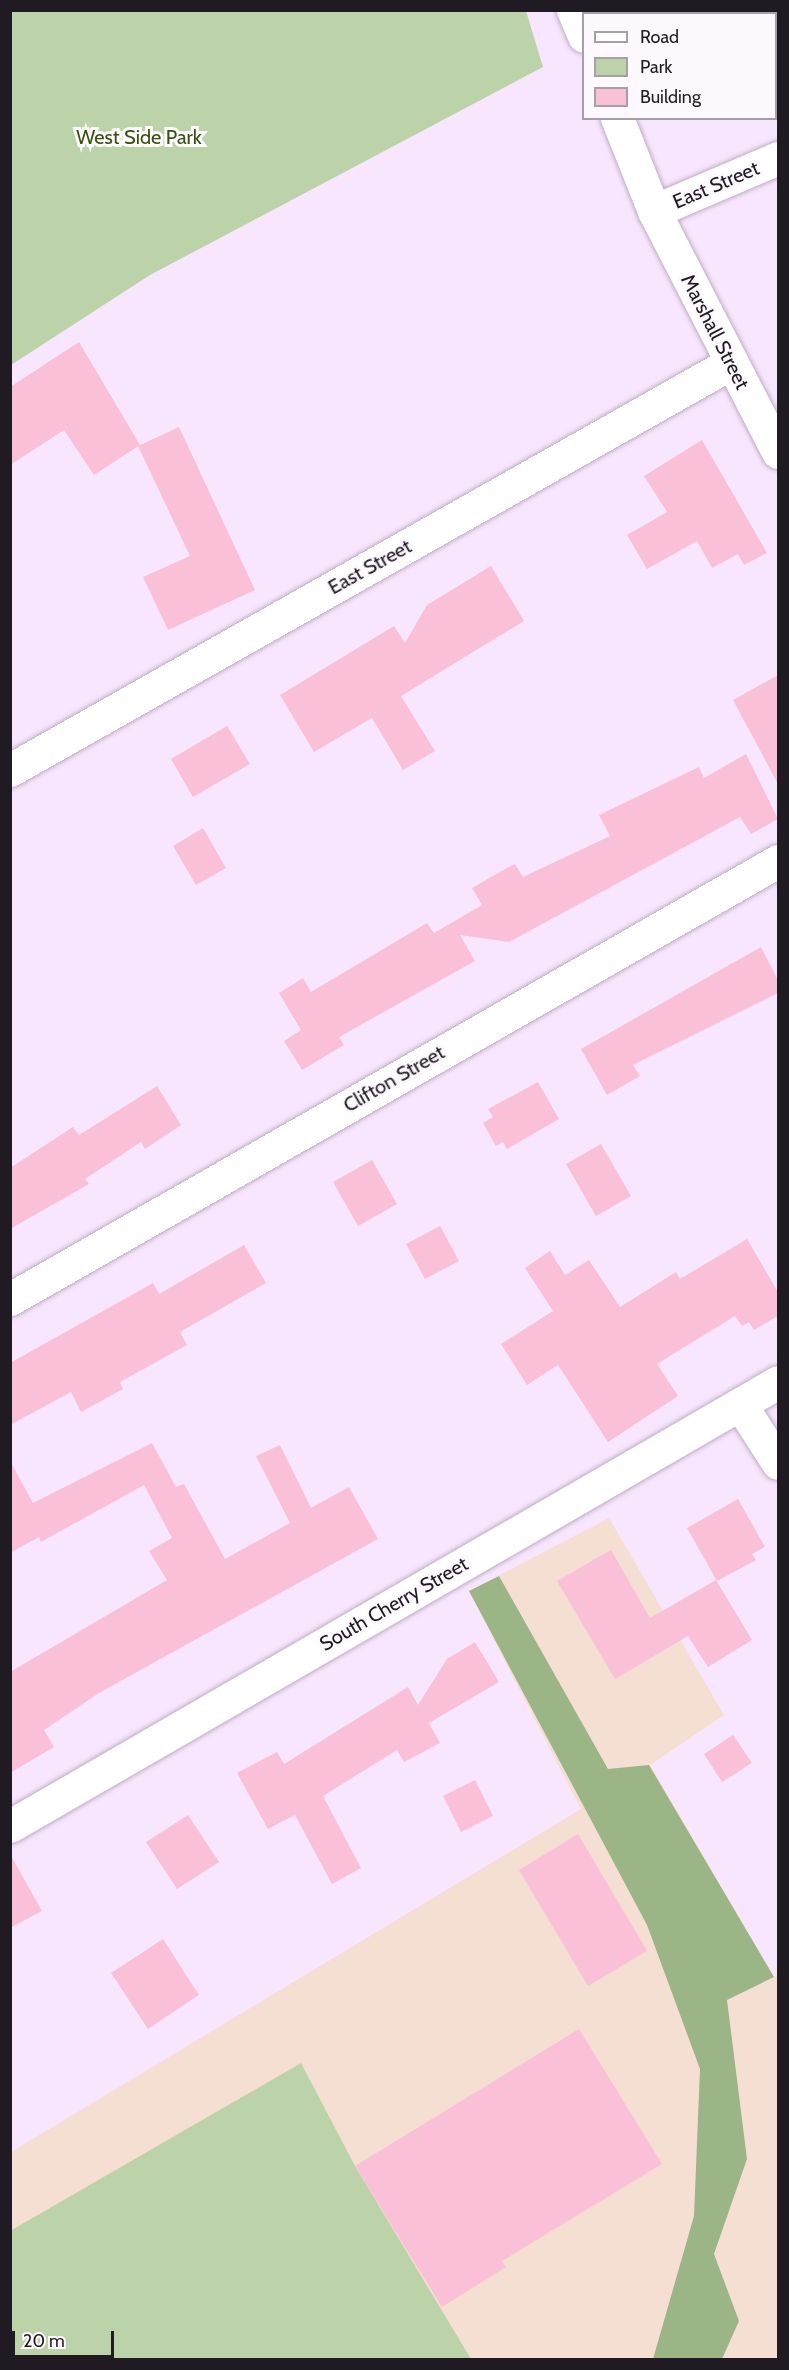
<!DOCTYPE html>
<html>
<head>
<meta charset="utf-8">
<style>
  body { margin:0 }
  #map { position:relative; width:789px; height:2370px; overflow:hidden; background:#f8e6fe; font-family:Cabin,sans-serif }
  div>[style] { position:absolute }
  .industrial>* { inset:0; background:#f5ded2 }
  .green>* { inset:0; background:#bcd3a9 }
  .forest>* { inset:0; background:#9cb586 }
  .building>* { inset:0; background:#f9c0d7 }
  .roads { filter:drop-shadow(0 0 2px #beadc3) drop-shadow(0 0 2px #beadc3) }
  .minor>* { height:33px; margin:-16.5px; padding:0 16.5px; transform-origin:16.5px; border-radius:16.5px; background:#fff }
  span { translate:-50% -50%; white-space:nowrap; text-align:center; line-height:1.15; -webkit-text-stroke:6px #fdf9fe; paint-order:stroke }
  .park-label { font-size:20px; color:#33520c }
  .street-label { font-size:20px; color:#201a22 }
  .frame { position:absolute; inset:0; border:12px solid #201a22; pointer-events:none }
  .legend { position:absolute; left:582px; top:12px; width:195px; height:108px; box-sizing:border-box; background:#fdf9fe; border:2px solid #a5a0a6; margin:0; padding:8px 10px; list-style:none; font-size:18px; color:#201a22 }
  .legend li { display:flex; align-items:center; gap:12px; height:30px }
  .legend b { width:30px; border:2px solid #a5a0a6 }
  .scale { position:absolute; left:12px; top:2331px; width:102px; height:27px; box-sizing:border-box; border:3px solid #201a22; border-top:0; padding-left:8px; font-size:18px; line-height:21px; white-space:nowrap; color:#201a22; -webkit-text-stroke:4px #fdf9fe; paint-order:stroke }
</style>
</head>
<body>
<div id="map">
  <div class="industrial">
    <i style="clip-path:polygon(609px 1518px,724px 1715px,650px 1765px,774px 1977px,778px 1975px,778px 2359px,11px 2360px,11px 2152px,581px 1809px,469px 1591px)"></i>
  </div>
  <div class="green">
    <i style="clip-path:polygon(11px 10px,526px 11px,543px 67px,150px 275px,11px 365px)"></i>
    <i style="clip-path:polygon(301px 2063px,355px 2166px,471px 2359px,11px 2359px,10px 2231px)"></i>
  </div>
  <div class="forest">
    <i style="clip-path:polygon(499px 1576px,608px 1769px,649px 1765px,774px 1977px,727px 2000px,747px 2159px,714px 2254px,739px 2321px,722px 2359px,653px 2359px,694px 2216px,700px 2069px,647px 1925px,469px 1591px)"></i>
  </div>
  <div class="building">
    <i style="clip-path:polygon(79px 342px,140px 445px,94px 475px,64px 430px,10px 465px,10px 387px)"></i>
    <i style="clip-path:polygon(179px 427px,255px 590px,168px 630px,143px 577px,190px 556px,138px 446px)"></i>
    <i style="clip-path:polygon(702px 440px,767px 553px,744px 565px,738px 554px,712px 568px,697px 541px,647px 569px,627px 535px,667px 512px,644px 476px)"></i>
    <i style="clip-path:polygon(491px 566px,524px 621px,401px 696px,435px 751px,403px 770px,372px 718px,314px 752px,280px 695px,394px 626px,405px 643px,427px 605px)"></i>
    <i style="clip-path:polygon(778px 675px,778px 784px,733px 700px)"></i>
    <i style="clip-path:polygon(227px 726px,250px 764px,193px 797px,171px 759px)"></i>
    <i style="clip-path:polygon(746px 754px,778px 819px,751px 834px,740px 817px,509px 942px,460px 935px,475px 961px,339px 1037px,344px 1045px,302px 1070px,284px 1041px,301px 1030px,279px 993px,303px 978px,311px 992px,427px 923px,434px 933px,482px 905px,472px 888px,507px 868px,515px 864px,523px 877px,610px 836px,599px 815px,699px 767px,704px 778px)"></i>
    <i style="clip-path:polygon(203px 828px,226px 868px,196px 885px,173px 846px)"></i>
    <i style="clip-path:polygon(761px 947px,778px 980px,778px 993px,633px 1065px,640px 1076px,607px 1095px,581px 1049px)"></i>
    <i style="clip-path:polygon(538px 1082px,559px 1119px,507px 1149px,503px 1142px,496px 1146px,483px 1123px,493px 1117px,488px 1109px)"></i>
    <i style="clip-path:polygon(157px 1086px,181px 1125px,145px 1149px,141px 1142px,85px 1179px,89px 1184px,10px 1229px,10px 1168px,73px 1127px,79px 1135px)"></i>
    <i style="clip-path:polygon(601px 1144px,631px 1196px,596px 1216px,566px 1164px)"></i>
    <i style="clip-path:polygon(372px 1160px,397px 1204px,358px 1226px,333px 1182px)"></i>
    <i style="clip-path:polygon(440px 1226px,459px 1261px,425px 1279px,406px 1244px)"></i>
    <i style="clip-path:polygon(747px 1239px,778px 1292px,778px 1316px,754px 1330px,749px 1322px,742px 1326px,735px 1316px,657px 1364px,678px 1396px,608px 1442px,558px 1365px,527px 1385px,501px 1344px,553px 1311px,525px 1268px,550px 1251px,565px 1275px,589px 1260px,620px 1307px,676px 1272px,680px 1279px)"></i>
    <i style="clip-path:polygon(244px 1245px,266px 1283px,180px 1332px,187px 1345px,120px 1382px,123px 1389px,81px 1412px,71px 1392px,10px 1425px,10px 1363px,153px 1283px,159px 1294px)"></i>
    <i style="clip-path:polygon(152px 1443px,176px 1487px,184px 1484px,225px 1559px,290px 1523px,256px 1456px,280px 1445px,311px 1508px,349px 1487px,378px 1539px,99px 1693px,44px 1730px,54px 1747px,10px 1773px,10px 1672px,167px 1580px,149px 1551px,172px 1538px,144px 1485px,41px 1542px,39px 1537px,10px 1553px,10px 1461px,33px 1503px)"></i>
    <i style="clip-path:polygon(738px 1499px,765px 1547px,752px 1554px,756px 1560px,717px 1581px,687px 1528px)"></i>
    <i style="clip-path:polygon(611px 1550px,650px 1618px,716px 1580px,752px 1640px,708px 1667px,688px 1636px,615px 1679px,557px 1581px)"></i>
    <i style="clip-path:polygon(475px 1642px,499px 1682px,429px 1723px,440px 1743px,404px 1762px,397px 1750px,323px 1796px,361px 1868px,332px 1884px,295px 1815px,268px 1829px,237px 1773px,277px 1752px,284px 1764px,408px 1687px,418px 1705px,447px 1659px)"></i>
    <i style="clip-path:polygon(733px 1735px,752px 1763px,722px 1782px,704px 1754px)"></i>
    <i style="clip-path:polygon(475px 1780px,493px 1816px,461px 1832px,443px 1796px)"></i>
    <i style="clip-path:polygon(188px 1815px,219px 1862px,177px 1889px,146px 1842px)"></i>
    <i style="clip-path:polygon(578px 1834px,647px 1951px,588px 1986px,519px 1870px)"></i>
    <i style="clip-path:polygon(10px 1854px,42px 1911px,10px 1928px)"></i>
    <i style="clip-path:polygon(163px 1939px,199px 1995px,148px 2029px,111px 1973px)"></i>
    <i style="clip-path:polygon(579px 2029px,662px 2164px,502px 2261px,506px 2267px,442px 2307px,355px 2166px)"></i>
  </div>
  <div class="roads">
    <div class="minor">
      <i style="left:573px;top:10px;width:28px;rotate:67deg"></i>
      <i style="left:617px;top:118px;width:100px;rotate:68.3deg"></i>
      <i style="left:654px;top:211px;width:271px;rotate:62.8deg"></i>
      <i style="left:654px;top:211px;width:135px;rotate:-23.1deg"></i>
      <i style="left:10px;top:770px;width:826px;rotate:-29.45deg"></i>
      <i style="left:10px;top:1299px;width:884px;rotate:-29.7deg"></i>
      <i style="left:740px;top:1404px;width:70px;rotate:57.2deg"></i>
      <i style="left:10px;top:1826px;width:887px;rotate:-30.03deg"></i>
    </div>
  </div>
  <div class="park-label">
    <span style="left:139px;top:137px">West Side Park</span>
  </div>
  <div class="street-label">
    <span style="left:716px;top:185px;rotate:-23deg">East Street</span>
    <span style="left:715px;top:332px;rotate:63deg">Marshall Street</span>
    <span style="left:370px;top:567px;rotate:-29deg">East Street</span>
    <span style="left:394px;top:1079px;rotate:-30deg">Clifton Street</span>
    <span style="left:394px;top:1604px;rotate:-30deg">South Cherry Street</span>
  </div>
  <div class="frame"></div>
  <ul class="legend">
  <li><b style="height:8px;background:#fff"></b>Road</li>
  <li><b style="height:16px;background:#bcd3a9"></b>Park</li>
  <li><b style="height:16px;background:#f9c0d7"></b>Building</li>
  </ul>
  <div class="scale">20 m</div>
</div>
</body>
</html>
